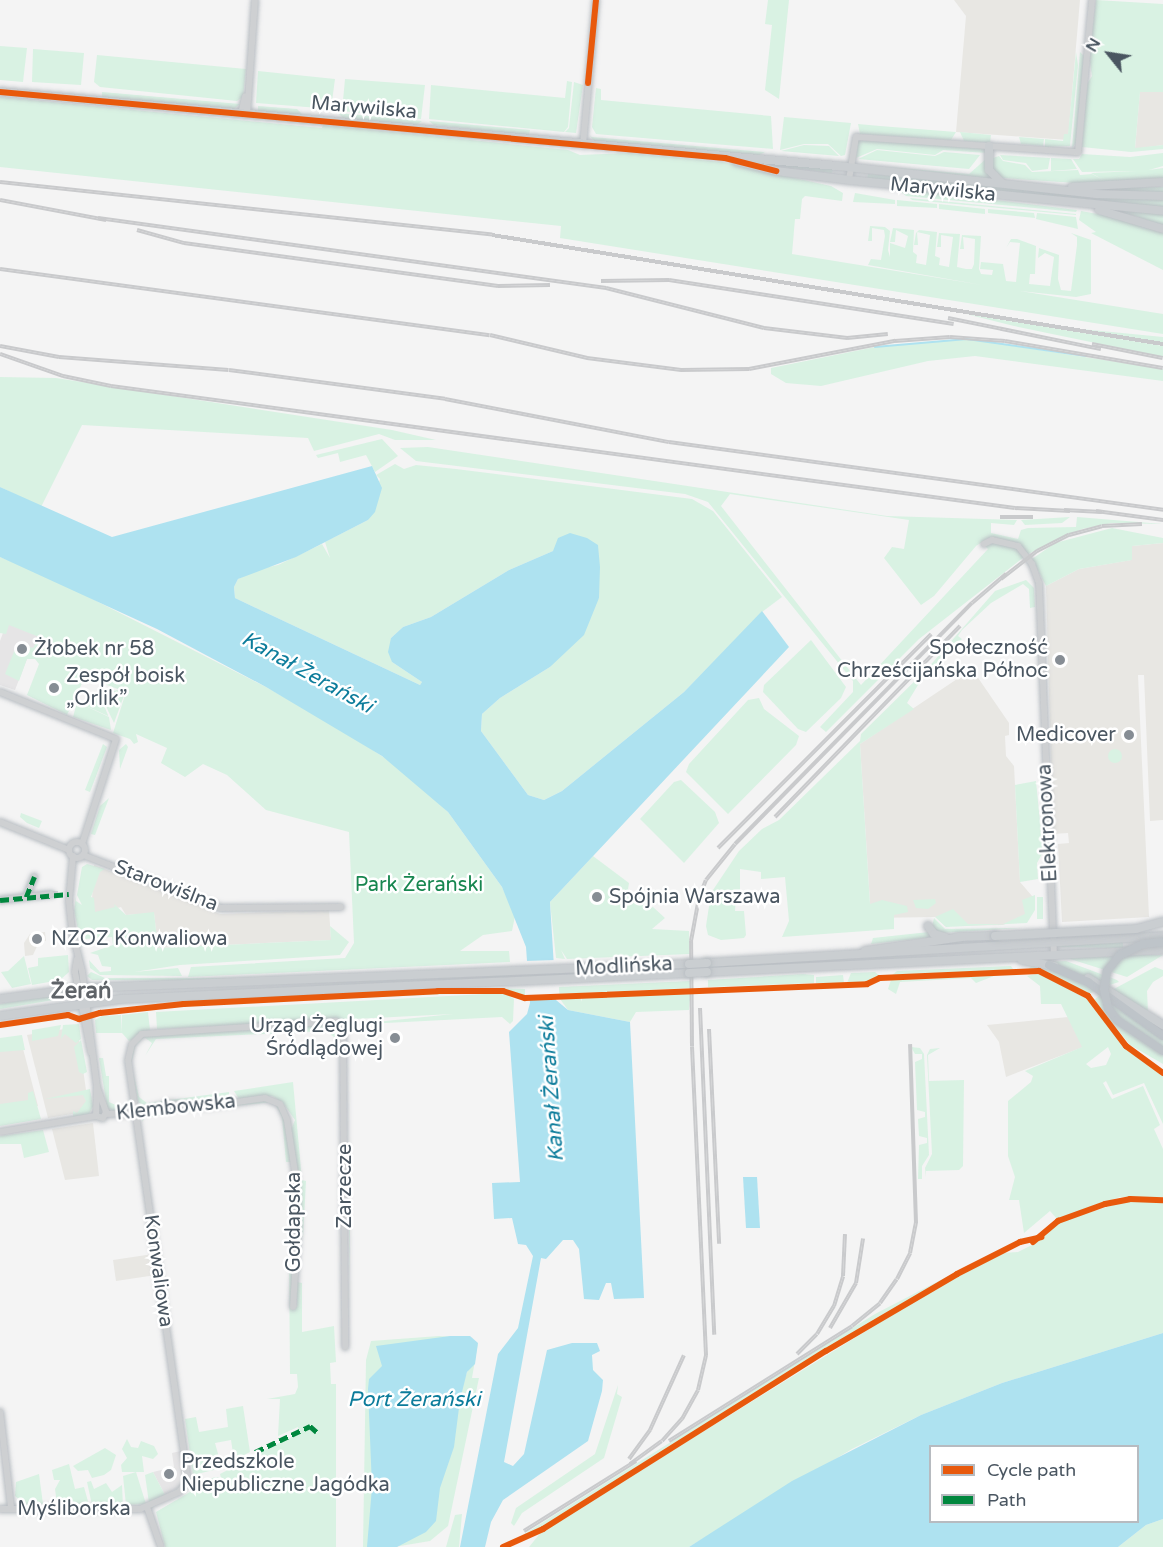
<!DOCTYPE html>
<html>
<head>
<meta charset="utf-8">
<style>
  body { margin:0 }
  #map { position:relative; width:1163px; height:1547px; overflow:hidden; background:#f4f4f4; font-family:"Varela Round",sans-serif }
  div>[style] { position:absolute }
  .commercial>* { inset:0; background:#e8e7e3 }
  .education>* { inset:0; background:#e6e5e6 }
  .green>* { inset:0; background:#d9f2e3 }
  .round { border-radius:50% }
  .water>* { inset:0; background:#aee2f0 }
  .pier>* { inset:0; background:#f4f4f4 }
  .stream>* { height:1.5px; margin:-0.75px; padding:0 0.75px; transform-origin:0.75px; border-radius:0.75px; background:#aee2f0 }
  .minor-tunnel>* { height:6px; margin-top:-3px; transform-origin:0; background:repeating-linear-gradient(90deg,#d2d4d7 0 6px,transparent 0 9px) }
  .roads { filter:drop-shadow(0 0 2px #b9bec3) drop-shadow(0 0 2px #b9bec3) }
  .minor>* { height:6px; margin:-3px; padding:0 3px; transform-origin:3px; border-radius:3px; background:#ced0d2 }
  .minor>.ring { margin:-3px; padding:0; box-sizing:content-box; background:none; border:6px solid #ced0d2; border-radius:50% }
  .major>* { height:8px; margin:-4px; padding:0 4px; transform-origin:4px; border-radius:4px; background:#caced1 }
  .highway>* { height:8px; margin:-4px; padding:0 4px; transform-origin:4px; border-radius:4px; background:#bec4c9 }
  .rail>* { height:4px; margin-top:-2px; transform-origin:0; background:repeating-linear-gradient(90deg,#fff 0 4.5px,#c9cacc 0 9px); box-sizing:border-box; border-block:2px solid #c9cacc }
  .bridges { filter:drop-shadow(0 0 2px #b9bec3) drop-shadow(0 0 2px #b9bec3) }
  .major-bridge>* { height:8px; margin:-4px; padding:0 4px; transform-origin:4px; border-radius:4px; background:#caced1 }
  .highway-bridge>* { height:8px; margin:-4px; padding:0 4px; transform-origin:4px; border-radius:4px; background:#bec4c9 }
  .quiet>* { height:4.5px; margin-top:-2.25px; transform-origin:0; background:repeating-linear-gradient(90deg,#00873e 0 9px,transparent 0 13.5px) }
  .cycleway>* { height:6px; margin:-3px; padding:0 3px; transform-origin:3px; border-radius:3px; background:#e8590c }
  .dots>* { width:16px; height:16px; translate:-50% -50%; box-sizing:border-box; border:3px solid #fff; border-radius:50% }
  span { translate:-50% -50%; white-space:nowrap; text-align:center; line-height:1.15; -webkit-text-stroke:5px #fff; paint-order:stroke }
  .street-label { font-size:20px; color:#4a5661 }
  .poi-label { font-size:20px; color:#4a5661 }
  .right { translate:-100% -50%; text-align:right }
  .left { translate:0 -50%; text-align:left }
  .park-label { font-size:20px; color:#17864f }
  .water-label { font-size:21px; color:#0c7c9b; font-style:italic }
  .quarter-label { font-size:22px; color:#5f6368; font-weight:700 }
  .legend { position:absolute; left:929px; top:1445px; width:210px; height:78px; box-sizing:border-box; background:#fff; border:2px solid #b7bbc0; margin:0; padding:8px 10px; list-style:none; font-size:18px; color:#4a5661 }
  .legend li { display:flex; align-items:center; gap:12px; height:30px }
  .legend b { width:30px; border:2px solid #b7bbc0 }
  .north { position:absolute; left:1079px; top:24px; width:60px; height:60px; -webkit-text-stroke:4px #fff; paint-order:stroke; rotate:300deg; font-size:16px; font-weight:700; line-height:24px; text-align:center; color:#4a5661 }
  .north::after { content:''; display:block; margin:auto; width:21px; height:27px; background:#4a5661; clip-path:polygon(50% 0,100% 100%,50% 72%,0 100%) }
</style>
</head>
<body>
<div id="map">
  <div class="commercial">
    <i style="clip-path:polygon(954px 0,1080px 0,1068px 140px,956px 132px,966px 16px)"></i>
    <i style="clip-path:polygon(1140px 91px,1163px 92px,1163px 145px,1135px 149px)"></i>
    <i style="clip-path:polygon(1163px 543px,1163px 820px,1150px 821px,1144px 675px,1138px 675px,1149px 917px,1062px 922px,1058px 844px,1069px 843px,1068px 833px,1053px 834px,1046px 586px,1079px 569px,1131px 560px,1132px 546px)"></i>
    <i style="clip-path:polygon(972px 669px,1009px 723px,1009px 735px,1005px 736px,1006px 756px,1014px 766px,1020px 882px,1032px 896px,1032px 912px,1003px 925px,945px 926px,936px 917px,871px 918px,860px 744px)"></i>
    <i style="clip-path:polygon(94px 865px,220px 914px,329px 910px,331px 940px,158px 948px,154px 913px,126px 915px,121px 907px,91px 916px)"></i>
    <i style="clip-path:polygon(45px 932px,46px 941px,39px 942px,33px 955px,25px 956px,24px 943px,30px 934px)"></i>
    <i style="clip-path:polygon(1068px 1017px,1083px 1047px,1006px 1077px,999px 1042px,987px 1025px)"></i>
    <i style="clip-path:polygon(77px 1027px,89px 1111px,48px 1118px,27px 1035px)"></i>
    <i style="clip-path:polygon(21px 1041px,38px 1106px,0 1111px,0 1044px)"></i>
    <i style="clip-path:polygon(93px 1123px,99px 1176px,65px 1180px,52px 1129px)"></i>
    <i style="clip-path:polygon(153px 1254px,156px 1275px,116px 1281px,113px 1260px)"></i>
  </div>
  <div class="education">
    <i style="clip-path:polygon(7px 622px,48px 638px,35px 659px,27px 659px,15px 690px,0 685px,0 641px)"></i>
    <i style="clip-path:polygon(181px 1451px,185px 1479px,179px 1487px,165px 1495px,153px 1472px,174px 1467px,172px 1453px)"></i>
  </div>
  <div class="green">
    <i style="clip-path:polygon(768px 0,789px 0,779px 99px,765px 90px,772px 25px,765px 24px)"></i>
    <i style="clip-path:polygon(1096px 0,1163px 4px,1163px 92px,1140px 92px,1135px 148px,1163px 145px,1163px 149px,1131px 152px,1082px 147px,1087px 84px,1092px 76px,1089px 56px)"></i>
    <i style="clip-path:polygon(0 46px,27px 48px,23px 82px,0 80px)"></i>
    <i style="clip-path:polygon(33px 49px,84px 53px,81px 85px,32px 82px)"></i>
    <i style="clip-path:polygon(1076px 52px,1078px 65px,1070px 146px,1045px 147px,1045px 139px,1063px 141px,1064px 134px,1068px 134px)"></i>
    <i style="clip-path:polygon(1080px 52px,1084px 56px,1076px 143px,1072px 148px)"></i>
    <i style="clip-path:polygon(97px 55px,246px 69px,243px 97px,237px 101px,100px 87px,94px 82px)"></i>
    <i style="clip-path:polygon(258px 71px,335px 79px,331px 109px,256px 103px)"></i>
    <i style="clip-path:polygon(345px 79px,425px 85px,421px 119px,342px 111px)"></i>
    <i style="clip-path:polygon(567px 81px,572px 82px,568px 127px,564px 132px,429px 119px,431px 85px,565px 98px)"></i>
    <i style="clip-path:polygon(574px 82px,583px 85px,576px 133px,565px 132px,569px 128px)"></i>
    <i style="clip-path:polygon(596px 88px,601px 89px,601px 100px,771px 116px,773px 149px,596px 134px,592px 127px)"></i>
    <i style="clip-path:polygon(102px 92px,240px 104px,234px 109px,102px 97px)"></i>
    <i style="clip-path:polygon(0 97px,322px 128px,323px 125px,568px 150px,580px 155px,627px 153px,723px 162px,831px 186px,843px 193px,842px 201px,805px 196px,802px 199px,800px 219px,795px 219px,792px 254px,982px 285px,868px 265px,871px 259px,881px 260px,885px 236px,884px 230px,872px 228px,872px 241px,868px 241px,870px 226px,885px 227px,890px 231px,888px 250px,890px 257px,890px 243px,905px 248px,908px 236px,896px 230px,895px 242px,890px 242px,893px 228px,914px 230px,913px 252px,917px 255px,916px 263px,926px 265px,930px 235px,917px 232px,918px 245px,914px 245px,916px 233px,919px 230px,937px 232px,935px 256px,940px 258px,939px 265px,949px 267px,953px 237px,941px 235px,941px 247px,937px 247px,939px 233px,960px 234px,957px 267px,966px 269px,972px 269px,974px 264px,975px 239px,963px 237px,964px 249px,960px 249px,962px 235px,981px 236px,979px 269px,981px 274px,992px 275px,993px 270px,980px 269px,981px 262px,1003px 264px,1006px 281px,1016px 282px,1020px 243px,1010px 242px,1006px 248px,1011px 239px,1017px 239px,1036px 246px,1035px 274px,1030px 274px,1029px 284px,1050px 286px,1054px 257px,1045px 253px,1038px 258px,1039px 248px,1059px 255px,1058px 279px,1061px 290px,1071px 291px,1077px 245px,1077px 237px,1071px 233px,1091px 240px,1091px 294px,1076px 297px,1020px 291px,1163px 314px,1163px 334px,560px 238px,561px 226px,0 167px)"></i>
    <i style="clip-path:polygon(258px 106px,297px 109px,303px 115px,258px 111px)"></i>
    <i style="clip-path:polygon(338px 113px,422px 121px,415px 126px,344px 119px)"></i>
    <i style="clip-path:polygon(784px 117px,851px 123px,845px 155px,841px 156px,828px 144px,804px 144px,780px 150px)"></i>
    <i style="clip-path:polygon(429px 121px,530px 130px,529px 135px,434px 125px)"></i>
    <i style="clip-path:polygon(858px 124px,880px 126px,956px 132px,951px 140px,860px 134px)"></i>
    <i style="clip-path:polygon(960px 132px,991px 135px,990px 143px,964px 141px)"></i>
    <i style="clip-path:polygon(590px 136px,592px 137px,765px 152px,759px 155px,595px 142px)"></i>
    <i style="clip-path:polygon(1019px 137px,1044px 139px,1043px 146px,1021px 144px)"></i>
    <i style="clip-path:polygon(862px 140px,982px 148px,987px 153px,943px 150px,935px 155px,877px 149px,856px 158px,858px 141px)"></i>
    <i style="clip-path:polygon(804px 145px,829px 146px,839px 156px,781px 151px)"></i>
    <i style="clip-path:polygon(877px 150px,935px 156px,944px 152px,980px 155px,969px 169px,858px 159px)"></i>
    <i style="clip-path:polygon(1163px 153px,1163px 166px,1149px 170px,1163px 168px,1163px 179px,1091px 184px,1002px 178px,992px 172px,990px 159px,999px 156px,1003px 161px,1025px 165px,1032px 172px,1078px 170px,1080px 175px,1092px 174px,1107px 182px,1091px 173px,1137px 171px,1082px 172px,1073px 159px,1079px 159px,1082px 154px,1130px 157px)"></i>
    <i style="clip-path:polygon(1000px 155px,1050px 158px,1048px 169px,1032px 171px,1026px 163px,1003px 160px)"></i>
    <i style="clip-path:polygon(987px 158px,990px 179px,889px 167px,969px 174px)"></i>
    <i style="clip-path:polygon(1051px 158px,1071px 159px,1077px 169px,1051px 171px)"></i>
    <i style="clip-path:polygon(747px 161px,833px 169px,832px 173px,751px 162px)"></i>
    <i style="clip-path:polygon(868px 174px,1163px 199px,1163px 209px,867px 179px)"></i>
    <i style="clip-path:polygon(1163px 187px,1163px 194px,1097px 189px,1115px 188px)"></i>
    <i style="clip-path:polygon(908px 189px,1077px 210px,1076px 212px,906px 196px,900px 191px)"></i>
    <i style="clip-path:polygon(855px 193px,895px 200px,895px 204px,853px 202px)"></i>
    <i style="clip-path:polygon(910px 198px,1076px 214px,1076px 215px,912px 200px)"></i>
    <i style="clip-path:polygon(897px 200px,937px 204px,937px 208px,897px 206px)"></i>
    <i style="clip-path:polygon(939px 204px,985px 209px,985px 214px,939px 209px)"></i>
    <i style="clip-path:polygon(988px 209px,1034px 213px,1035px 218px,988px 213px)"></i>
    <i style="clip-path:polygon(1111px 210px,1163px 214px,1163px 226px,1135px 216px)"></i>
    <i style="clip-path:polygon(1081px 211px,1131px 220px,1163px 232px,1163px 270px,1091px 233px,1096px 232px,1079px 220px)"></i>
    <i style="clip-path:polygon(1037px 213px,1076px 217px,1078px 229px,1036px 219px)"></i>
    <i style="clip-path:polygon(966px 314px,1163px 346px,1163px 357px,1014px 326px)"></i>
    <i style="clip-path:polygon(1081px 329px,1163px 337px,1163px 343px)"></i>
    <i style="clip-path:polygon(967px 339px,1163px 369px,1163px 381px,975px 356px,928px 361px,821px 386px,786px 383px,771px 374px,771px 368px,875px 347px)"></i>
    <i style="clip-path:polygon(0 377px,56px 378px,392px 430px,436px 440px,395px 440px,379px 434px,314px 451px,308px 438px,82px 425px,41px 507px,0 487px)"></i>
    <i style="clip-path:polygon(382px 439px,398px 456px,375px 472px,366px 455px,340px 462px,338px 453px,318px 458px,316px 455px)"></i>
    <i style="clip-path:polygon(428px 447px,887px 516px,1017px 520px,1014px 525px,991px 523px,991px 533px,1018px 539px,1021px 530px,1028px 528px,1076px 527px,1077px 517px,1163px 524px,1112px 523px,1082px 529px,1028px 554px,1017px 543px,988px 538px,976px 546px,934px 596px,921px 605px,884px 558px,892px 547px,904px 549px,909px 520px,730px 494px,721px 506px,861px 685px,988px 549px,985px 546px,993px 542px,1016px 548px,1024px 557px,919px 639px,826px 732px,820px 727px,853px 692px,853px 681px,708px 502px,685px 494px,416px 461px,400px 448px)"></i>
    <i style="clip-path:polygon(395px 464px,404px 469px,416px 465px,456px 469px,692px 499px,713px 511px,782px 597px,762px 612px,684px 692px,562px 791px,544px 800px,528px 795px,481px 731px,482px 714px,500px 698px,550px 667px,599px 598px,598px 545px,553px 551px,509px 570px,431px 617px,403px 627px,391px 638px,392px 662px,422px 682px,420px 685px,235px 598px,234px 587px,238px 579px,259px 569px,278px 565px,322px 544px,330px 558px,325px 542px,368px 520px,380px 479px,376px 475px)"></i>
    <i style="clip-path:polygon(1070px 517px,1062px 523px,1025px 525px,1021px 520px)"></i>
    <i style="clip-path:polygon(1112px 528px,1163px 538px,1163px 543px,1132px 546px,1132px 560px,1079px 569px,1046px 586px,1032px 559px,1055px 543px)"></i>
    <i style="clip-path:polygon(0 557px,45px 575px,266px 687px,339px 728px,406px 772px,448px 812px,502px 887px,515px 916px,512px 931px,483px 935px,460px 951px,509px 951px,510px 962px,188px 977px,191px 967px,345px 958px,354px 943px,349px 832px,266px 810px,227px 775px,203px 764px,185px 777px,161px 763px,167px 748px,136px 734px,138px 742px,134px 744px,130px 739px,113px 733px,126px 692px,85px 677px,67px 715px,27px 695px,39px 664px,35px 659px,27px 659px,19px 681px,5px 674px,17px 644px,33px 648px,39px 637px,9px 625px,6px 634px,0 633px)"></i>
    <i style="clip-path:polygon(1026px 580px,1034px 588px,1035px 607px,1030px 608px,1029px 589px,1023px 584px,991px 603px,962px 630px,958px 636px,962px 639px,918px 685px,907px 703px,914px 709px,860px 744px,870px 904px,882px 900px,907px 906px,908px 912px,894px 915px,894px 929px,782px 937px,789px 921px,785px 877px,761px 879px,761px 872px,740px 869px,740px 897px,736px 898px,735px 911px,744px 911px,746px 935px,744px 938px,721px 940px,708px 935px,706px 926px,711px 893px,739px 851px,762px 829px,779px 820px,860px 741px,861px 734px,927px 669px,995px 591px)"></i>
    <i style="clip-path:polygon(811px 640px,846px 687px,841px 698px,806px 732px,798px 729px,763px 692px,764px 685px)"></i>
    <i style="clip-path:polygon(118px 690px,125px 693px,114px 723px,100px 694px)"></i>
    <i style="clip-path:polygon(99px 694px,108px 715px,108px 716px,86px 706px,90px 696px)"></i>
    <i style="clip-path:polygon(759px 698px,764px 709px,799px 736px,796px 745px,728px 814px,686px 772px,689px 764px,748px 700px)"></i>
    <i style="clip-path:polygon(77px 702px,109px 717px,111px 730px,73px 717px)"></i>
    <i style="clip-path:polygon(103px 744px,107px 747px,90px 792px,85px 790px)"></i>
    <i style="clip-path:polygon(126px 744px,128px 747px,120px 769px,119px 750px)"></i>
    <i class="round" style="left:1108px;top:749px;width:14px;height:14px"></i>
    <i style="clip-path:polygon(681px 780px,715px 812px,719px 823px,684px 863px,640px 819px,674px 782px)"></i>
    <i style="clip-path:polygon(1036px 781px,1043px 852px,1037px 863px,1038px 879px,1020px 882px,1015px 785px)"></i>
    <i style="clip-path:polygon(109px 798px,95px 835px,91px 834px,100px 806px)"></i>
    <i style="clip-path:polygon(21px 813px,42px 821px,39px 828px,27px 823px,20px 817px)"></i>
    <i style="clip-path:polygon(593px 856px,629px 883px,628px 889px,646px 903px,647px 909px,653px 907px,665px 918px,652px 929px,689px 931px,690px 954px,567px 959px,561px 950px,565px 959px,556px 958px,550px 902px)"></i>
    <i style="clip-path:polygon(87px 864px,105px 869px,100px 872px,91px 897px,94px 898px,95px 912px,115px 907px,114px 904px,126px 915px,154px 912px,158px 948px,331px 940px,330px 926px,349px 942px,340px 955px,180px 965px,134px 972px,178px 968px,182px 976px,100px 975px,90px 968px,89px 960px,100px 972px,111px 971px,111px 967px,102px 966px,98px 955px,90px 953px,113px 945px,112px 937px,84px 939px,82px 948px,74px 911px,76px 896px,76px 901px,82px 905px,77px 895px,82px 867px)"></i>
    <i style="clip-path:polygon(1035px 895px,1035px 910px,1027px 923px,946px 927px,935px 917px,953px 909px,968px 924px,1003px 924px,1025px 914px,1022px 900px)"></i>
    <i style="clip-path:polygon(1037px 897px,1043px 897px,1043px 919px,1037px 919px)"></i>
    <i style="clip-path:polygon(935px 899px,936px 903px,928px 909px,916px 908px,913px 900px)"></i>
    <i style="clip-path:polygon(934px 918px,945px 929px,1021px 928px,941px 933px,932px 927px)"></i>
    <i style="clip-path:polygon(929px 932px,934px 937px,871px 944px,873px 938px)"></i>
    <i style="clip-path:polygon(1123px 942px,1123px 948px,1060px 947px,1063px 945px)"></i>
    <i style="clip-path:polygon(68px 955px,69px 972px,60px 980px,32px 985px,28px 968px,38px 966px,38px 958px)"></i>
    <i style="clip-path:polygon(1163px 955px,1127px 977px,1067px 958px,1137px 955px)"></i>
    <i style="clip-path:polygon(24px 956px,31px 984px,12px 988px,1px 972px,8px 971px)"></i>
    <i style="clip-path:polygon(1066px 961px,1117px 980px,1119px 982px,1106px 986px,1049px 962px)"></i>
    <i style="clip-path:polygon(1011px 966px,1015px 972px,891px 976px,897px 971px)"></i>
    <i style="clip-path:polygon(1031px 966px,1063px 973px,1096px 991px,1086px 995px,1045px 972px,1026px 972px)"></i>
    <i style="clip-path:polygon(1155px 967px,1163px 970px,1163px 976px,1153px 982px,1147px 991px,1148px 1012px,1112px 990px)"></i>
    <i style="clip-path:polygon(448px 970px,237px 981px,92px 980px,87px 976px,91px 972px,105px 978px,238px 978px)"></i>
    <i style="clip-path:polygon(875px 972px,881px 977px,872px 981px,847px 983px,851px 973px)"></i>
    <i style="clip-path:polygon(evenodd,1040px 973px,1094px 1003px,1126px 1047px,1163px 1074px,1163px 1124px,1144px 1083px,1113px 1095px,1106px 1081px,1103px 1083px,1112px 1099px,1143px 1086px,1160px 1125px,1154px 1129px,1163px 1149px,1163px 1197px,1120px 1197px,1057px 1219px,1050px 1211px,1024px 1233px,1019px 1200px,1009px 1200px,1015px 1177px,1008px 1156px,1008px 1101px,1031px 1082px,1033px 1076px,1025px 1071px,1082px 1047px,1061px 1004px,1041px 1004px,1040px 986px,1027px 976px,1040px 973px,1108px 1047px,1111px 1054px,1106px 1065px,1091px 1068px,1086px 1064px,1108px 1047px)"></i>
    <i style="clip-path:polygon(803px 974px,814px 975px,814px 983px,708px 987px,708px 980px)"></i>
    <i style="clip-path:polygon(843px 975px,844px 983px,816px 983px,816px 977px)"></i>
    <i style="clip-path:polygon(994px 976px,976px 983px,971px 978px,900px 982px,896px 994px,888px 989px,891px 980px)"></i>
    <i style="clip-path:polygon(690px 981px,690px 988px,559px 994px,559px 987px)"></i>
    <i style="clip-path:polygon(486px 988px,525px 989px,525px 996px,505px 990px,486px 991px)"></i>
    <i style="clip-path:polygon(434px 989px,454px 991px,184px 1002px,156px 1007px,197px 1000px)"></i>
    <i style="clip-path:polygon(691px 991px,689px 1010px,636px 1012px,630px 1022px,568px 1010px,560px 999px,580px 996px,582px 1002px,582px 996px)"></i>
    <i style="clip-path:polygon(439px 993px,448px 994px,179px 1006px,184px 1004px)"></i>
    <i style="clip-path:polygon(60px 994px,59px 999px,0 1009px,0 1004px)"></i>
    <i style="clip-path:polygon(485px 994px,506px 994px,514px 999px,513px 1021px,510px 1024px,502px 1017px,347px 1025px,453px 1014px,157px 1029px,156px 1012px)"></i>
    <i style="clip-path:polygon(1100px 995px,1163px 1040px,1163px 1064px,1130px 1045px,1094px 1000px)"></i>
    <i style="clip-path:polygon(148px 1012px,150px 1030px,129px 1041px,122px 1033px,96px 1033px,95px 1020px,102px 1016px,121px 1015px,122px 1033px,122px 1015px)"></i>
    <i style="clip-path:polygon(79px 1024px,81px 1039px,76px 1043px,65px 1034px,61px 1039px,63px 1025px)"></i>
    <i style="clip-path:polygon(336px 1024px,342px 1027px,342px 1043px,326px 1031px,156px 1039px,145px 1056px,152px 1043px,144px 1037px,135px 1047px,131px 1065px,132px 1050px,144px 1036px)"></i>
    <i style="clip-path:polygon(61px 1025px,58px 1036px,32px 1041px,32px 1030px)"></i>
    <i style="clip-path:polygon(22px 1035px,25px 1050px,0 1052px,0 1038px)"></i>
    <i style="clip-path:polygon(81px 1040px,87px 1072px,83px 1074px,79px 1072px,74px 1047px)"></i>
    <i style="clip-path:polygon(911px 1047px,920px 1048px,924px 1054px,929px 1155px,922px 1166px,922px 1179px,918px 1179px,919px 1145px,927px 1143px,927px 1138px,919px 1136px,918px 1119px,925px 1117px,925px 1112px,917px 1110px,915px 1062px,922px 1059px,922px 1054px,915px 1054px)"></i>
    <i style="clip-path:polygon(940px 1048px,928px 1055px,929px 1081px,964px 1080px,963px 1166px,959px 1170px,926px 1171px,926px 1177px,925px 1168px,932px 1154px,927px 1055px,930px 1049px)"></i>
    <i style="clip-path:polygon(99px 1058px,103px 1058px,106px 1076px,109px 1076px,109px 1102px,122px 1108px,130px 1099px,130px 1108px,113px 1111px,107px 1107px)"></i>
    <i style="clip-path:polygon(133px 1072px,139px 1097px,147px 1103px,229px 1092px,229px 1098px,142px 1105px,138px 1102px)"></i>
    <i style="clip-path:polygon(293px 1082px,302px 1180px,306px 1181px,303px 1238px,291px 1130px,295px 1120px,283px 1103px,272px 1096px,239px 1099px,234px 1091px)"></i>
    <i style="clip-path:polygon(90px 1089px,93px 1106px,89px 1114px,73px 1117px,73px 1111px,77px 1113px,86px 1101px,83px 1095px,45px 1099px)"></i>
    <i style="clip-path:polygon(33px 1091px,41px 1119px,0 1126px,0 1104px,28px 1100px,28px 1093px)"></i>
    <i style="clip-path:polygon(266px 1099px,274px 1102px,283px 1112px,292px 1162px,286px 1162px,282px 1117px,274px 1102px,233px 1106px)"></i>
    <i style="clip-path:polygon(170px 1107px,200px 1110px,145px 1118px,142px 1122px,144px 1113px)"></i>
    <i style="clip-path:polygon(43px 1130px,49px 1152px,24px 1158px,21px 1144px,0 1144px,0 1136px)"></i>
    <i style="clip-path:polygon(349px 1161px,350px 1186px,350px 1280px,348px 1162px)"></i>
    <i style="clip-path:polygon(1123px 1202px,1163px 1202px,1163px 1333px,1002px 1383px,921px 1415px,852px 1449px,689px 1547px,529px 1547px,542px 1531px,955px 1276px,1002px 1253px,1018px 1252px,1036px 1243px,1059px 1222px)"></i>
    <i style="clip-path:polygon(1010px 1244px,869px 1323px,539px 1529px,521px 1536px,875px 1314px)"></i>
    <i style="clip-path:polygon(293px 1259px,292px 1307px,297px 1307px,297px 1282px,302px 1283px,302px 1332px,334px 1326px,336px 1362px,330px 1363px,331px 1384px,336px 1384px,336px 1547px,165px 1547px,156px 1512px,195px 1489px,194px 1486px,215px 1477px,221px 1478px,220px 1474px,257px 1455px,264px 1466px,259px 1453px,300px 1433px,298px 1427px,278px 1436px,280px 1399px,267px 1399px,295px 1394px,298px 1387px,297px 1374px,290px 1374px,289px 1260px)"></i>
    <i style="clip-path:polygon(439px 1336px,474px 1338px,457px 1338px,371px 1547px,363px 1547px,366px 1360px,371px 1341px)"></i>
    <i style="clip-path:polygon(478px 1343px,472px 1378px,479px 1378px,448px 1526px,430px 1541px,394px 1547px,418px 1504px)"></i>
    <i style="clip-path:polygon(618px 1385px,617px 1394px,622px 1397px,604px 1458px,522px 1513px,514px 1526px,511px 1523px,516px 1508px,595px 1454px)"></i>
    <i style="clip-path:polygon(243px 1406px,250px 1452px,234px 1460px,231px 1440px,215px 1443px,222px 1468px,193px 1475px,185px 1419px,196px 1417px,199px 1432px,228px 1427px,226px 1409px)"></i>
    <i style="clip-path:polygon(127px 1439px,131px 1447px,138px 1448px,141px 1441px,154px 1446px,158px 1454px,153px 1459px,142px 1456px,144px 1472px,122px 1472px,121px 1465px,127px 1458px,122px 1449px)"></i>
    <i style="clip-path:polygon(105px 1448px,116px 1455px,111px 1470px,104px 1475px,92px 1478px,88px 1470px,78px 1471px,73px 1466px)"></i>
    <i style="clip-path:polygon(69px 1464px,75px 1489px,84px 1487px,89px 1505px,57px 1504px,55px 1489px,60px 1480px,54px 1480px,52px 1470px)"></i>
    <i style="clip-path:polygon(136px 1472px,146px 1504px,126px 1505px,123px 1476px)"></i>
    <i style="clip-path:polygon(153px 1472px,165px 1495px,149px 1503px,145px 1475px)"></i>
    <i style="clip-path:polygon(39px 1474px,43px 1504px,26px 1505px,15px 1496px,16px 1482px)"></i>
    <i style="clip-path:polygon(91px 1481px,94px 1489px,106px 1483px,112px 1492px,122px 1485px,123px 1506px,92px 1505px,87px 1482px)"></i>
    <i style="clip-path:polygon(462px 1514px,459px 1547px,446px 1547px,455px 1515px)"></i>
    <i style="clip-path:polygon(1163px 1519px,1163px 1547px,1118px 1547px,1146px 1525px)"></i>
  </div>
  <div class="water">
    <i style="clip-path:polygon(372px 466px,382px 488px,375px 512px,368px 520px,296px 557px,238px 579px,234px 587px,235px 598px,420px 685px,422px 682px,392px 662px,388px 652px,391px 638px,403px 627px,431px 617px,509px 570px,553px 551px,558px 538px,570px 533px,587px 538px,598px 545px,600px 567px,599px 598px,584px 635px,550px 667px,500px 698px,482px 714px,481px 731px,528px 795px,544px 800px,562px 791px,684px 692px,762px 611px,789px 647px,550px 902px,556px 1000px,568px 1010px,630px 1022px,644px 1298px,614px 1299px,611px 1283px,606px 1283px,599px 1300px,584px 1299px,579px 1249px,573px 1240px,563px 1240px,546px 1259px,541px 1258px,504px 1462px,513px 1466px,524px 1454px,547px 1350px,572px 1343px,597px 1343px,600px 1351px,592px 1355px,593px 1370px,603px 1380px,602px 1391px,588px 1441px,503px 1500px,491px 1522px,485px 1547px,460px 1547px,498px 1354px,518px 1328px,533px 1256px,526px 1245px,518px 1244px,512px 1218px,494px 1219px,492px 1183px,520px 1182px,509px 1032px,527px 1014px,530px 1003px,526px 947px,502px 887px,448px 812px,382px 756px,266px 687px,157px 629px,0 557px,0 487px,112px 537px)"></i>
    <i style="clip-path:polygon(743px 1177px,757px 1177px,760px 1228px,746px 1228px)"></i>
    <i style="clip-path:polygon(evenodd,1163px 1333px,1163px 1519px,1146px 1525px,1118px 1547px,689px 1547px,792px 1481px,921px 1415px,1002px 1383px,1163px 1333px,930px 1446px,1138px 1446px,1138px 1522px,930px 1522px,930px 1446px)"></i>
    <i style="clip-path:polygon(450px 1336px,470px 1336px,478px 1343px,475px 1364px,467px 1372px,460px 1400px,454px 1447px,440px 1488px,436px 1521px,426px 1532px,397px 1547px,367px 1547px,372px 1487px,368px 1389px,369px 1379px,382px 1366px,376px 1346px)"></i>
  </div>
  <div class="pier">
    <i style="clip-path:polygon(556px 960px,560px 999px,527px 1000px,525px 961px)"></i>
  </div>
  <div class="stream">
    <i style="left:875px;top:347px;width:92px;rotate:-5deg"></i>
    <i style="left:967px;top:339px;width:120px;rotate:8.1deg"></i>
  </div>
  <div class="minor-tunnel">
    <i style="left:52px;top:894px;width:9px"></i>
  </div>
  <div class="roads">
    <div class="minor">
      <i style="left:241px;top:114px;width:18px;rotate:-77deg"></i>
      <i style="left:247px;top:114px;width:114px;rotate:-86deg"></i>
      <i style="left:583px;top:145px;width:146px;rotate:-84.9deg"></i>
      <i style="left:849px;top:180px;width:44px;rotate:-80.8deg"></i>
      <i style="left:856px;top:137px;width:223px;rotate:3.9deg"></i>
      <i style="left:1078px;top:152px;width:153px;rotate:-84.7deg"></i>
      <i style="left:984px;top:544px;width:9px;rotate:-27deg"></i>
      <i style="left:992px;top:540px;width:27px;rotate:13deg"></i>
      <i style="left:1018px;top:546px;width:23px;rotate:52deg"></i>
      <i style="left:1032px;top:564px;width:20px;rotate:70deg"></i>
      <i style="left:1039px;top:583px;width:372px;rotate:87.7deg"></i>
      <i style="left:0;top:692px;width:125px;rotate:22.1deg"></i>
      <i style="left:116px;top:739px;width:110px;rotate:107.9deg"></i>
      <i style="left:0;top:822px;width:74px;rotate:22.1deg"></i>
      <i class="ring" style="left:69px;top:842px;width:10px;height:10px"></i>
      <i style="left:83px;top:855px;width:147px;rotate:21.1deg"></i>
      <i style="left:220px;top:908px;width:121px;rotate:-0.5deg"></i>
      <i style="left:73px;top:856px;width:45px;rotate:95.1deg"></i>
      <i style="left:69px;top:901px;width:30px;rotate:84deg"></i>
      <i style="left:72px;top:931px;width:41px;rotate:76deg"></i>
      <i style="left:82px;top:971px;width:117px;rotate:82.6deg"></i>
      <i style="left:97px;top:1087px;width:27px;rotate:70deg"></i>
      <i style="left:106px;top:1112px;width:7px;rotate:117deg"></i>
      <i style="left:103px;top:1118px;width:7px;rotate:-164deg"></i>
      <i style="left:26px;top:897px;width:22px;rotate:-68deg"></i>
      <i style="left:0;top:900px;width:52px;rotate:-6.6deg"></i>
      <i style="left:77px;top:959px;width:13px;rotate:99deg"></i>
      <i style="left:75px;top:972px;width:82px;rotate:78.7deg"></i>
      <i style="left:106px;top:1114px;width:30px;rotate:-2deg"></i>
      <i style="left:136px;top:1113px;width:34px;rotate:-15deg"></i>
      <i style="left:169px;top:1104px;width:39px;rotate:3deg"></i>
      <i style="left:208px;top:1106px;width:58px;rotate:-8deg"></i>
      <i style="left:265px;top:1098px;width:16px;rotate:22deg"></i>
      <i style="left:280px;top:1104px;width:17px;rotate:66deg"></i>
      <i style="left:287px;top:1120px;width:60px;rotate:81.3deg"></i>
      <i style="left:296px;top:1179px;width:47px;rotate:87.6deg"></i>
      <i style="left:298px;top:1226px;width:81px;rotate:93.5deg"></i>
      <i style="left:96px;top:1116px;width:29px;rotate:-88deg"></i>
      <i style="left:0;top:1132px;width:97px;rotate:-9.5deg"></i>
      <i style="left:0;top:1412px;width:96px;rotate:83.4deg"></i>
      <i style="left:147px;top:1507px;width:42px;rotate:70.7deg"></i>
      <i style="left:0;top:1509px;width:140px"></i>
      <i style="left:140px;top:1509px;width:43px;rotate:-23.6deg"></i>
      <i style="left:179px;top:1492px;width:14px;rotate:-51deg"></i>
      <i style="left:188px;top:1481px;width:424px;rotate:-98.1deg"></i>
      <i style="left:128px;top:1061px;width:17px;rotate:-77deg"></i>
      <i style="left:132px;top:1044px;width:14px;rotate:-45deg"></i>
      <i style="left:142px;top:1034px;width:194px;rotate:-3.8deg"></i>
      <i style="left:336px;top:1021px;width:8px;rotate:30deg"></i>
      <i style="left:343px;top:1025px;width:322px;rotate:89.6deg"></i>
    </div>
    <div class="major">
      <i style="left:0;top:92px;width:841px;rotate:5.05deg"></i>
      <i style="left:838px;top:166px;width:260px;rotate:6.2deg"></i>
      <i style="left:1096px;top:194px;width:67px;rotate:1.7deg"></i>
      <i style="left:989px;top:146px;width:24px;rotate:90deg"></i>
      <i style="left:989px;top:170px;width:18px;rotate:45deg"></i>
      <i style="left:736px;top:161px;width:41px;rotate:14deg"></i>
      <i style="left:776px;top:171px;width:74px;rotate:7deg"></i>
      <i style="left:849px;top:180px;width:316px;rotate:5.6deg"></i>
      <i style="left:1072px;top:187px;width:91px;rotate:-3.1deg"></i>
      <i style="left:1099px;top:210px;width:67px;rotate:16.5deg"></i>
      <i style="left:928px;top:926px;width:10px;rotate:53deg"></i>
      <i style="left:934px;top:934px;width:11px;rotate:15deg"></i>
      <i style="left:957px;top:937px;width:38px;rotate:-2deg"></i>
      <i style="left:865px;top:951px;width:98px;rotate:-8.2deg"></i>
      <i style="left:1022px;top:960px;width:33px;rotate:11deg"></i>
      <i style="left:707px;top:963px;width:457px;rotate:-3.4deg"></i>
      <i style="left:707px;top:972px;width:457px;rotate:-2.8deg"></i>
      <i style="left:1088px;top:978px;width:89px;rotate:32.1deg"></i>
      <i style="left:0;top:999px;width:86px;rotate:-7.4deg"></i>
      <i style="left:85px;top:988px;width:604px;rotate:-2.28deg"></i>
      <i style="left:0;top:1016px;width:122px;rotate:-8deg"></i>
      <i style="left:121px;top:999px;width:569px;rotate:-2.62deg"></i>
    </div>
    <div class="highway">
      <i style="left:1049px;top:965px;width:43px;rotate:23.6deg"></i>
      <i style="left:1088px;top:982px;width:92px;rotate:35.8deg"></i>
    </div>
  </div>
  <div class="rail">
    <i style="left:0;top:182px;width:495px;rotate:6.1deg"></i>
    <i style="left:492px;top:235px;width:680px;rotate:9.23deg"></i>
    <i style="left:0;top:200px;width:108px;rotate:10.7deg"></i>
    <i style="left:98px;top:218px;width:513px;rotate:7.85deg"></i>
    <i style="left:606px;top:288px;width:163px;rotate:14.2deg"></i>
    <i style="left:764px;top:328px;width:84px;rotate:6.9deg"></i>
    <i style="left:847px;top:338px;width:41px;rotate:-5.6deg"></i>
    <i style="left:137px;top:230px;width:49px;rotate:15.5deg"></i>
    <i style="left:184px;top:243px;width:317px;rotate:7.8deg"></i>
    <i style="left:498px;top:286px;width:52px;rotate:-1.1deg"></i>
    <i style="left:0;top:269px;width:494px;rotate:7.7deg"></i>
    <i style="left:490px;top:335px;width:100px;rotate:13.3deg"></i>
    <i style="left:587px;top:358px;width:95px;rotate:7.3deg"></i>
    <i style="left:681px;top:370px;width:68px;rotate:-0.8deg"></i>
    <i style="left:749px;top:369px;width:149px;rotate:-10.9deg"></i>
    <i style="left:895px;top:341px;width:55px;rotate:-4.2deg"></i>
    <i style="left:950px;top:337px;width:55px;rotate:4.2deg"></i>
    <i style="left:1005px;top:341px;width:160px;rotate:9.7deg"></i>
    <i style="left:601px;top:281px;width:68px;rotate:-0.8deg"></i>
    <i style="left:669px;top:280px;width:288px;rotate:8.8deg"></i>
    <i style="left:948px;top:318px;width:156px;rotate:11.5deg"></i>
    <i style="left:1092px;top:344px;width:72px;rotate:11.2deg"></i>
    <i style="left:0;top:346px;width:60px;rotate:10.6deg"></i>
    <i style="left:59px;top:357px;width:170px;rotate:4.4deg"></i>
    <i style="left:229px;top:370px;width:218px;rotate:7.6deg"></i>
    <i style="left:445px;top:399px;width:228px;rotate:10.9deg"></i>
    <i style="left:669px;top:442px;width:499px;rotate:7.8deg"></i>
    <i style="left:0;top:354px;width:67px;rotate:19.2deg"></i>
    <i style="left:63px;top:376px;width:49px;rotate:11.8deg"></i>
    <i style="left:111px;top:386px;width:912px;rotate:7.69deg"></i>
    <i style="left:1015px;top:508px;width:55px;rotate:3.1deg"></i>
    <i style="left:1064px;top:510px;width:38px;rotate:3deg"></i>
    <i style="left:1096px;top:511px;width:68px;rotate:7.7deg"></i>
    <i style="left:1000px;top:517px;width:33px"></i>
    <i style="left:1001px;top:579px;width:46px;rotate:-37.9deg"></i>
    <i style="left:1037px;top:551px;width:36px;rotate:-27deg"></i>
    <i style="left:1069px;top:535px;width:34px;rotate:-15deg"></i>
    <i style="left:1102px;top:526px;width:40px;rotate:-2.9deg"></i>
    <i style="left:775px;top:817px;width:266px;rotate:-45.9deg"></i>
    <i style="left:718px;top:848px;width:302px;rotate:-45.1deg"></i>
    <i style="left:700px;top:1008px;width:327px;rotate:87.5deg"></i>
    <i style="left:709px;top:1029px;width:215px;rotate:87.3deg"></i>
    <i style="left:830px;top:1328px;width:52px;rotate:-60deg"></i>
    <i style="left:856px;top:1283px;width:45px;rotate:-81deg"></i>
    <i style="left:797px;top:1354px;width:28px;rotate:-45deg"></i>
    <i style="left:817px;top:1334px;width:33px;rotate:-59deg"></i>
    <i style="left:834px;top:1306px;width:31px;rotate:-73deg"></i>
    <i style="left:843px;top:1276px;width:42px;rotate:-87.3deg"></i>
    <i style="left:669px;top:1441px;width:216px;rotate:-32.1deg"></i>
    <i style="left:852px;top:1326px;width:36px;rotate:-39deg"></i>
    <i style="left:880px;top:1303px;width:29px;rotate:-55deg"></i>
    <i style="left:897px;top:1279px;width:29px;rotate:-63deg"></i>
    <i style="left:910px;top:1253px;width:31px;rotate:-79deg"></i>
    <i style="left:916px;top:1223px;width:179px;rotate:-91.9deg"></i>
    <i style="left:629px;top:1459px;width:36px;rotate:-54deg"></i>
    <i style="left:650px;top:1430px;width:82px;rotate:-65.6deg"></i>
    <i style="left:630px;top:1464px;width:39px;rotate:-36deg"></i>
    <i style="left:662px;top:1441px;width:30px;rotate:-48deg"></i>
    <i style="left:682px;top:1419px;width:33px;rotate:-61deg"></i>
    <i style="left:698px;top:1390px;width:36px;rotate:-77deg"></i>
    <i style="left:706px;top:1355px;width:309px;rotate:-92.6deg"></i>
    <i style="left:692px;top:1046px;width:105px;rotate:-90.5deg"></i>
    <i style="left:691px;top:941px;width:44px;rotate:-79.5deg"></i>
    <i style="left:699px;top:898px;width:19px;rotate:-69deg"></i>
    <i style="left:706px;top:880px;width:46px;rotate:-51.1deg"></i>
    <i style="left:735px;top:844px;width:338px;rotate:-45.5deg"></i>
    <i style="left:972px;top:603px;width:45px;rotate:-40.5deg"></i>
    <i style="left:524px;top:1531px;width:132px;rotate:-32deg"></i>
  </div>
  <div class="bridges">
    <div class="major-bridge">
      <i style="left:995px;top:936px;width:141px;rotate:-2.8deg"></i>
      <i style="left:1136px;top:929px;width:28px;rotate:-15deg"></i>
      <i style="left:689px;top:964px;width:18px;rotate:-3deg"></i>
      <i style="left:689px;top:973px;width:18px;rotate:-3deg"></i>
    </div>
    <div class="highway-bridge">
      <i style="left:1163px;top:942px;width:20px;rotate:174deg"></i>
      <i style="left:1143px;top:944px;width:25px;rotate:154deg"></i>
      <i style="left:1120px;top:955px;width:21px;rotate:129deg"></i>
      <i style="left:1107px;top:971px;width:18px;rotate:99deg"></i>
      <i style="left:1104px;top:989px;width:19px;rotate:78deg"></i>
      <i style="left:1108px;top:1008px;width:15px;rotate:53deg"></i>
      <i style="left:1117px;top:1020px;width:55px;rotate:34deg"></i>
    </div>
  </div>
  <div class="quiet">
    <i style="left:26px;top:897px;width:22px;rotate:-68deg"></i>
    <i style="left:0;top:900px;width:69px;rotate:-5deg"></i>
    <i style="left:255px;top:1452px;width:61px;rotate:-25.3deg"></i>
    <i style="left:310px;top:1426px;width:9px;rotate:41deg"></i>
  </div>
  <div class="cycleway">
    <i style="left:588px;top:83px;width:83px;rotate:-84.5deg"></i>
    <i style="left:0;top:92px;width:728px;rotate:5.2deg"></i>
    <i style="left:725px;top:158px;width:53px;rotate:14.3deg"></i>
    <i style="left:0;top:1025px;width:69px;rotate:-8.4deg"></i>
    <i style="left:68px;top:1015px;width:12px;rotate:20deg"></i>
    <i style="left:79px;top:1019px;width:22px;rotate:-16deg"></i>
    <i style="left:100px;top:1013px;width:84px;rotate:-6.1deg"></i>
    <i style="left:184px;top:1004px;width:254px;rotate:-2.9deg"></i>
    <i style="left:438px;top:991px;width:65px"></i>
    <i style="left:503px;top:991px;width:23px;rotate:18deg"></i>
    <i style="left:525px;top:998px;width:342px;rotate:-2.3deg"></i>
    <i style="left:867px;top:984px;width:14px;rotate:-25deg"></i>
    <i style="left:880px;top:978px;width:159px;rotate:-2.5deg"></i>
    <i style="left:1039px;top:971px;width:55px;rotate:27deg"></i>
    <i style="left:1088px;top:996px;width:63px;rotate:52.8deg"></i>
    <i style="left:1126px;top:1046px;width:46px;rotate:36.1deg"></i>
    <i style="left:1033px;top:1242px;width:33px;rotate:-40deg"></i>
    <i style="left:1058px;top:1221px;width:50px;rotate:-19.9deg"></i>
    <i style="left:1105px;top:1204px;width:25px;rotate:-11deg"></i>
    <i style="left:1130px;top:1199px;width:33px;rotate:2deg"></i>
    <i style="left:503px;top:1547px;width:44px;rotate:-24.2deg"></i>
    <i style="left:543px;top:1529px;width:334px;rotate:-32.2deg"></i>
    <i style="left:826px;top:1351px;width:152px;rotate:-30.4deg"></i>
    <i style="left:957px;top:1274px;width:71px;rotate:-26.9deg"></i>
    <i style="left:1020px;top:1242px;width:22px;rotate:-13deg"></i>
  </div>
  <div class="dots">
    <i style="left:22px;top:649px;background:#868d94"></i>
    <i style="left:1060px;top:660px;background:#868d94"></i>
    <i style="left:54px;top:688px;background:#868d94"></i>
    <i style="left:1129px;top:735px;background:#868d94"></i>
    <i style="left:597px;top:897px;background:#868d94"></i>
    <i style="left:37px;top:939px;background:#868d94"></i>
    <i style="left:395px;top:1038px;background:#868d94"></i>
    <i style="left:169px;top:1474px;background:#868d94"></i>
  </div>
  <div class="street-label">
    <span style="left:364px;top:108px;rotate:5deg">Marywilska</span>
    <span style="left:943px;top:190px;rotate:6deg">Marywilska</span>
    <span style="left:1048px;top:823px;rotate:-93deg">Elektronowa</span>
    <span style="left:166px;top:886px;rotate:21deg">Starowiślna</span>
    <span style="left:624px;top:967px;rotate:-3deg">Modlińska</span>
    <span style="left:176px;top:1108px;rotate:-6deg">Klembowska</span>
    <span style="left:345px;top:1186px;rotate:-90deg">Zarzecze</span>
    <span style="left:294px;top:1222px;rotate:-90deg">Gołdapska</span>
    <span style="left:158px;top:1271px;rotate:82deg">Konwaliowa</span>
    <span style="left:74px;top:1509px">Myśliborska</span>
  </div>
  <div class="poi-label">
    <span class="right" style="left:1048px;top:660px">Społeczność<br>Chrześcijańska Północ</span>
    <span class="left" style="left:34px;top:649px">Żłobek nr 58</span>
    <span class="left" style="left:66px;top:688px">Zespół boisk<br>„Orlik”</span>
    <span class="right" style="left:1116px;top:735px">Medicover</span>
    <span class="left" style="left:609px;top:897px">Spójnia Warszawa</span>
    <span class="left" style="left:51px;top:939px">NZOZ Konwaliowa</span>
    <span class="right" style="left:383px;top:1038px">Urząd Żeglugi<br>Śródlądowej</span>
    <span class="left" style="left:181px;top:1474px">Przedszkole<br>Niepubliczne Jagódka</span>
  </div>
  <div class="park-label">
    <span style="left:419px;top:885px">Park Żerański</span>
  </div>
  <div class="water-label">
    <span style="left:307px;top:673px;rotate:29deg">Kanał Żerański</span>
    <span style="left:552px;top:1089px;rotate:-94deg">Kanał Żerański</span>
    <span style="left:414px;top:1400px">Port Żerański</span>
  </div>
  <div class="quarter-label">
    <span style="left:81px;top:992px">Żerań</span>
  </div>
  <ul class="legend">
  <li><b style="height:8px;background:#e8590c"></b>Cycle path</li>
  <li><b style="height:8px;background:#00873e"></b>Path</li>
  </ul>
  <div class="north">N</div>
</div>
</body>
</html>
